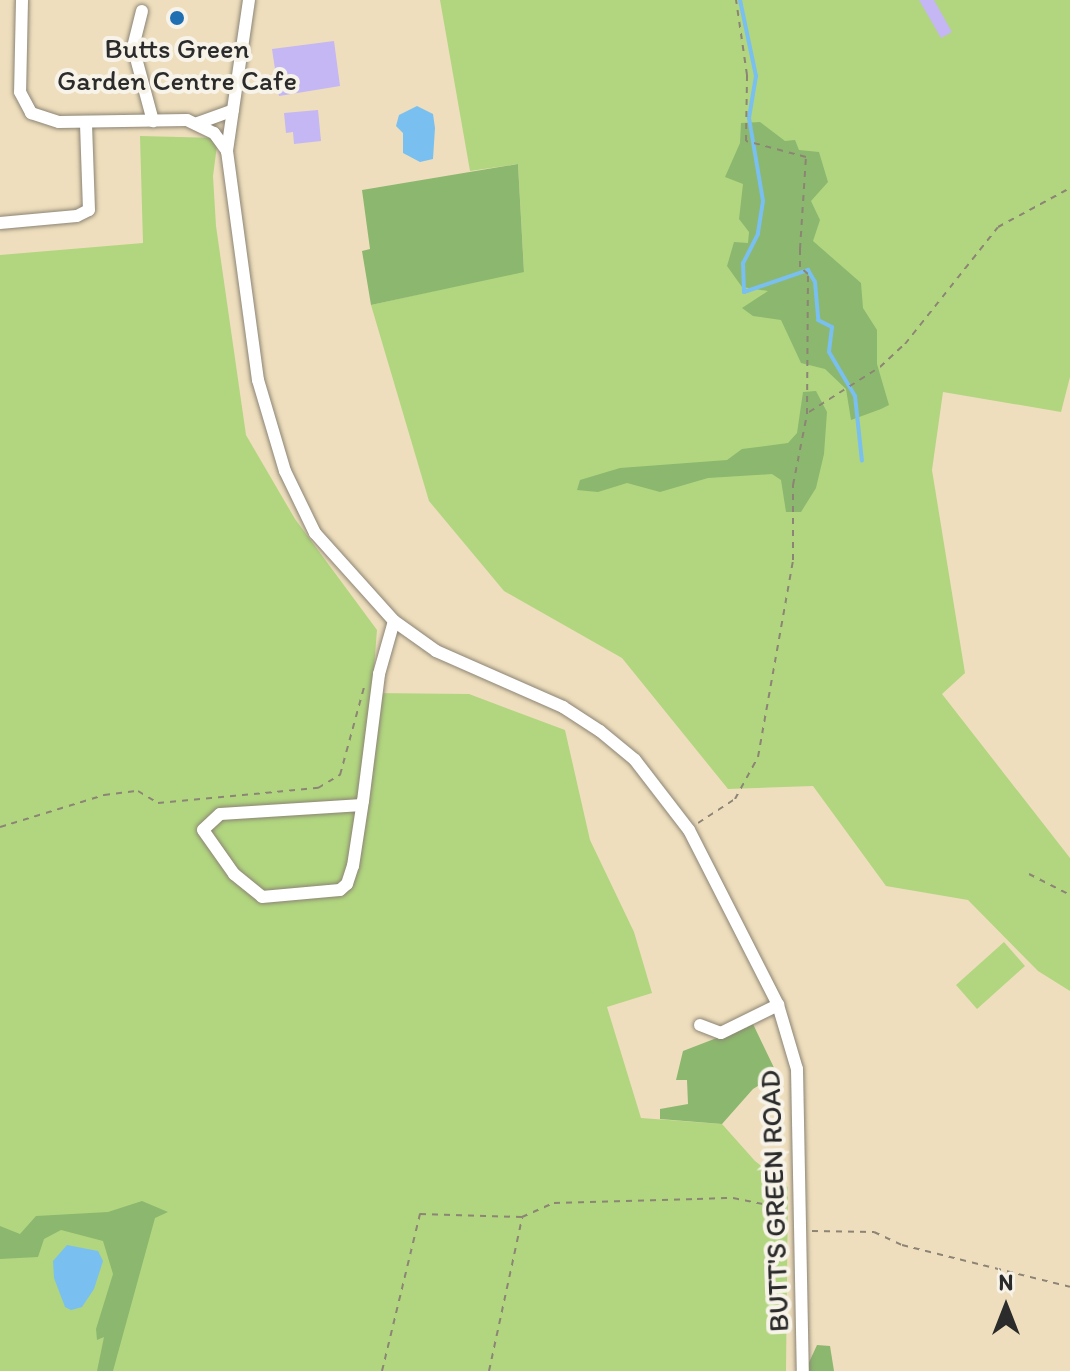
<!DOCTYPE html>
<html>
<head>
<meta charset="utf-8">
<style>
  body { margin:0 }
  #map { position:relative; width:1070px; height:1371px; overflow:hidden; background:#eedebd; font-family:Itim,sans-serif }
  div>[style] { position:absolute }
  .green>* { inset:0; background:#b1d67f }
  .forest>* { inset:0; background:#8cb76e }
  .water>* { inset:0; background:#79bff0 }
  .stream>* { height:4px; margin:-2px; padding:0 2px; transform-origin:2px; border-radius:2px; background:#79bff0 }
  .building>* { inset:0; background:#c4b7f3 }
  .path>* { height:2px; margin-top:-1px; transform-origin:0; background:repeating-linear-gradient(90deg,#8c8474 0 6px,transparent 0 12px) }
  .roads { filter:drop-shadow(0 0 2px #8c8474) drop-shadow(0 0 2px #8c8474) }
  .minor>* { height:12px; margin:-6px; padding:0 6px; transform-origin:6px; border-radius:6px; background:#fff }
  .dots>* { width:22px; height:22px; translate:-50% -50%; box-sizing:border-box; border:4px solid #f7f3e8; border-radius:50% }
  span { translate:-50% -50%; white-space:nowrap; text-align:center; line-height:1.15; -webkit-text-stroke:8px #f7f3e8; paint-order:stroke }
  .poi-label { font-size:28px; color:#2b2b2b }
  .street-label { font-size:28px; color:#2b2b2b }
  .north { position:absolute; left:966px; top:1267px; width:80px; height:80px; -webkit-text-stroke:6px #f7f3e8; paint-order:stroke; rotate:0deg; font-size:22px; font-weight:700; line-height:32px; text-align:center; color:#2b2b2b }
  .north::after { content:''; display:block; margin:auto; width:28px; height:36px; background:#2b2b2b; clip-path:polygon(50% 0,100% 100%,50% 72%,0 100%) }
</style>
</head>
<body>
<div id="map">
  <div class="green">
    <i style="clip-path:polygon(440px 0,1070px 0,1070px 377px,1061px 412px,943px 392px,932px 470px,965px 673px,942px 694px,1070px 858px,1070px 991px,1038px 971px,968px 900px,886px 886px,813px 786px,728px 789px,622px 658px,504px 591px,429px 501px,371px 305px,524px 271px,518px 164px,470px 171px)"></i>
    <i style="clip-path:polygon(140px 136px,218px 138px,213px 176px,216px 226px,246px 435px,295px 519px,377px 630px,372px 693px,469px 694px,565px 730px,590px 840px,634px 932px,652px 993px,607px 1007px,641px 1118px,722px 1124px,755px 1161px,788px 1187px,786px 1371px,0 1371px,0 255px,143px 243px)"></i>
    <i style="clip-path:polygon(1004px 942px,1025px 966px,977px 1009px,956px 985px)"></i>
  </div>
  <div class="forest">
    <i style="clip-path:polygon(760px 122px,785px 141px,795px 140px,799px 150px,819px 152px,828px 182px,811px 201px,820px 220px,813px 241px,861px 283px,863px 308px,877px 330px,877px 364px,889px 405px,881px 409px,851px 420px,846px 389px,825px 369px,801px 363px,781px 320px,753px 316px,742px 308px,768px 291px,742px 287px,727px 266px,734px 242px,748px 243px,749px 232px,739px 219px,743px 184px,725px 177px,740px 143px,741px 123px)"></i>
    <i style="clip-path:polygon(518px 164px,524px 272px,371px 305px,362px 251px,370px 249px,362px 190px)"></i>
    <i style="clip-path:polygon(816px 391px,827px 412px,824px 454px,816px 488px,801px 512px,786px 512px,781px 480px,772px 474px,708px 478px,660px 492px,627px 483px,598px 492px,577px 490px,580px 480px,620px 468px,727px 460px,742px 449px,788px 443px,797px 433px,803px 392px)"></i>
    <i style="clip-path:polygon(753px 1024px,777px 1074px,753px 1089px,722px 1124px,660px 1119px,660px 1109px,688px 1104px,687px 1080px,676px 1080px,683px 1051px)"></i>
    <i style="clip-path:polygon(142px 1201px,168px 1212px,155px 1218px,113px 1371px,97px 1371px,104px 1337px,97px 1340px,96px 1329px,113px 1274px,103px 1241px,61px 1230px,44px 1239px,38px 1257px,0 1259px,0 1226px,20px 1234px,36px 1216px,108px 1212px)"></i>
    <i style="clip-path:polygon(817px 1345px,830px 1346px,834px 1371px,805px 1371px)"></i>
  </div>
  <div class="water">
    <i style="clip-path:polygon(417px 106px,433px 114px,435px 128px,433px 159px,420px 162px,403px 153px,403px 133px,396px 126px,399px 115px)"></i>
    <i style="clip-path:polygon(67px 1245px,98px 1251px,103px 1261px,94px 1289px,82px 1307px,71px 1310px,65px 1307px,54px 1278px,53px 1261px)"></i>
  </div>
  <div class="stream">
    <i style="left:740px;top:0;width:78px;rotate:78.1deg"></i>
    <i style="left:756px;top:76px;width:43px;rotate:99.5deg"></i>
    <i style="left:749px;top:118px;width:84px;rotate:80.4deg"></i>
    <i style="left:763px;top:201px;width:33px;rotate:99deg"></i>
    <i style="left:758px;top:234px;width:33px;rotate:117deg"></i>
    <i style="left:743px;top:263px;width:29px;rotate:88deg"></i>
    <i style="left:744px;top:292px;width:68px;rotate:-19deg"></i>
    <i style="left:808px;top:270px;width:14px;rotate:60deg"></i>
    <i style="left:815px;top:282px;width:38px;rotate:85deg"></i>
    <i style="left:818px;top:320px;width:16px;rotate:27deg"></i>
    <i style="left:832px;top:327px;width:25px;rotate:97deg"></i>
    <i style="left:829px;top:352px;width:51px;rotate:59.4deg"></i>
    <i style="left:855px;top:396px;width:65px;rotate:83.9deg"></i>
  </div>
  <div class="building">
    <i style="clip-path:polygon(919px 0,934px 0,952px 32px,941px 38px)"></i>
    <i style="clip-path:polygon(334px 41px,340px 86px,279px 96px,272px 49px)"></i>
    <i style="clip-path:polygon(318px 110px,321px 141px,294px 144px,293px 132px,286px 133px,284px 113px)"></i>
  </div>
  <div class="path">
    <i style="left:809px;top:412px;width:84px;rotate:-32.4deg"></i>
    <i style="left:880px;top:367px;width:34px;rotate:-43deg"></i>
    <i style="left:905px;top:344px;width:149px;rotate:-51.5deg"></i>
    <i style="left:998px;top:227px;width:82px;rotate:-28.4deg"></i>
    <i style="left:698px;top:823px;width:44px;rotate:-33deg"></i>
    <i style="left:735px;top:799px;width:48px;rotate:-61.3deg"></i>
    <i style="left:758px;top:757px;width:200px;rotate:-79.9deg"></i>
    <i style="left:793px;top:560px;width:75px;rotate:-90deg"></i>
    <i style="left:793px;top:485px;width:72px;rotate:-78.8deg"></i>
    <i style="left:807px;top:414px;width:140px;rotate:-89.6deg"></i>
    <i style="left:808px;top:274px;width:11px;rotate:-139deg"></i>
    <i style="left:800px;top:267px;width:18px;rotate:-90deg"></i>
    <i style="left:800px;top:249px;width:92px;rotate:-86.3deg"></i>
    <i style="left:806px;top:157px;width:62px;rotate:-165.1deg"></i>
    <i style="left:746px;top:141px;width:66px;rotate:-89.1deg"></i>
    <i style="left:747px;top:75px;width:76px;rotate:-98.3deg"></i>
    <i style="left:0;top:827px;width:109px;rotate:-17.1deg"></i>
    <i style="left:104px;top:795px;width:34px;rotate:-7deg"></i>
    <i style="left:138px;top:791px;width:23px;rotate:31deg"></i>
    <i style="left:158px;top:803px;width:161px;rotate:-5.4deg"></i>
    <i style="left:318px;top:788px;width:26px;rotate:-31deg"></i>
    <i style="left:340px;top:775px;width:91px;rotate:-74.7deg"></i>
    <i style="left:1029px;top:874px;width:46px;rotate:27.1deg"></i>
    <i style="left:812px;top:1231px;width:62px;rotate:0.9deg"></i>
    <i style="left:874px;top:1232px;width:31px;rotate:25deg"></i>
    <i style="left:902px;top:1245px;width:173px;rotate:14deg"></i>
    <i style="left:382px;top:1371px;width:162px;rotate:-76.4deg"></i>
    <i style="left:420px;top:1214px;width:102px;rotate:1.7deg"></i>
    <i style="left:522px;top:1217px;width:35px;rotate:-24deg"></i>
    <i style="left:554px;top:1203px;width:143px;rotate:-1.6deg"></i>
    <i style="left:697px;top:1199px;width:36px;rotate:-2deg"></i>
    <i style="left:733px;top:1198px;width:56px;rotate:11.3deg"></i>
    <i style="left:489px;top:1371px;width:157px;rotate:-77.8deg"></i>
  </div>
  <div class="roads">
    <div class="minor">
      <i style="left:22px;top:0;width:92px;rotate:91.2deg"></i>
      <i style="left:20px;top:92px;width:24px;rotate:62deg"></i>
      <i style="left:31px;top:113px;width:29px;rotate:18deg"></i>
      <i style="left:59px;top:122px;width:128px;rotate:-0.9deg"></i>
      <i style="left:187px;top:120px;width:30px;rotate:26deg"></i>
      <i style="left:214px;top:133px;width:22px;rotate:54deg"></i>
      <i style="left:249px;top:0;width:153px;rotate:98.3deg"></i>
      <i style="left:227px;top:151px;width:231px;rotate:82.3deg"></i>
      <i style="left:258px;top:380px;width:95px;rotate:73.5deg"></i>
      <i style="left:285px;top:471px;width:69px;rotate:64.2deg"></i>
      <i style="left:315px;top:533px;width:118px;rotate:48.1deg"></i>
      <i style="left:394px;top:621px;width:52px;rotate:35.5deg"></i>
      <i style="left:436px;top:651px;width:139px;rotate:23.8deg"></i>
      <i style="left:563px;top:707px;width:44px;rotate:33deg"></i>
      <i style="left:600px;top:731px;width:45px;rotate:39.6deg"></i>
      <i style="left:635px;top:760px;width:88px;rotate:52.4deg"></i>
      <i style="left:689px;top:830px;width:196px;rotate:63deg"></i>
      <i style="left:778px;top:1005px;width:67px;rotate:73.5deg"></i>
      <i style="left:797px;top:1069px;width:302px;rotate:88.9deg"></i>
      <i style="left:142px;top:11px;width:37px;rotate:104deg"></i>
      <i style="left:133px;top:47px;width:77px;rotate:74.9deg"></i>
      <i style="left:198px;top:123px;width:37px;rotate:-20deg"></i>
      <i style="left:0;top:223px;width:77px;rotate:-5.2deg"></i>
      <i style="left:77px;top:216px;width:13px;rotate:-27deg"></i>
      <i style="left:89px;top:210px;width:88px;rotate:-92deg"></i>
      <i style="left:362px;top:805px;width:142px;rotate:176.4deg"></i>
      <i style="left:220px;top:814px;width:23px;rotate:137deg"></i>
      <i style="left:203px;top:830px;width:54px;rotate:54.8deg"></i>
      <i style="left:234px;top:874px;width:36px;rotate:39deg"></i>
      <i style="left:262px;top:897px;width:78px;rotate:-5.1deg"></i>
      <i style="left:340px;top:890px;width:9px;rotate:-41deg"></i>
      <i style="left:347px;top:884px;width:19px;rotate:-72deg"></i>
      <i style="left:353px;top:866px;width:66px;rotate:-81.3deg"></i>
      <i style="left:363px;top:801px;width:128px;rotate:-82.8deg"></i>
      <i style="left:379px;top:674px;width:55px;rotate:-74.2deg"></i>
      <i style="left:700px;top:1025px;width:22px;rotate:21deg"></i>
      <i style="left:721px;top:1033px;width:64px;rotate:-26.2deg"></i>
    </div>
  </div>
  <div class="dots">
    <i style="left:177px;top:18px;background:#1f6fb2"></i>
  </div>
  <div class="poi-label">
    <span style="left:177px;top:64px">Butts Green<br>Garden Centre Cafe</span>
  </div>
  <div class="street-label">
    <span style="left:774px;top:1201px;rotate:-92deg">BUTT'S GREEN ROAD</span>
  </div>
  <div class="north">N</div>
</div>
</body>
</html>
